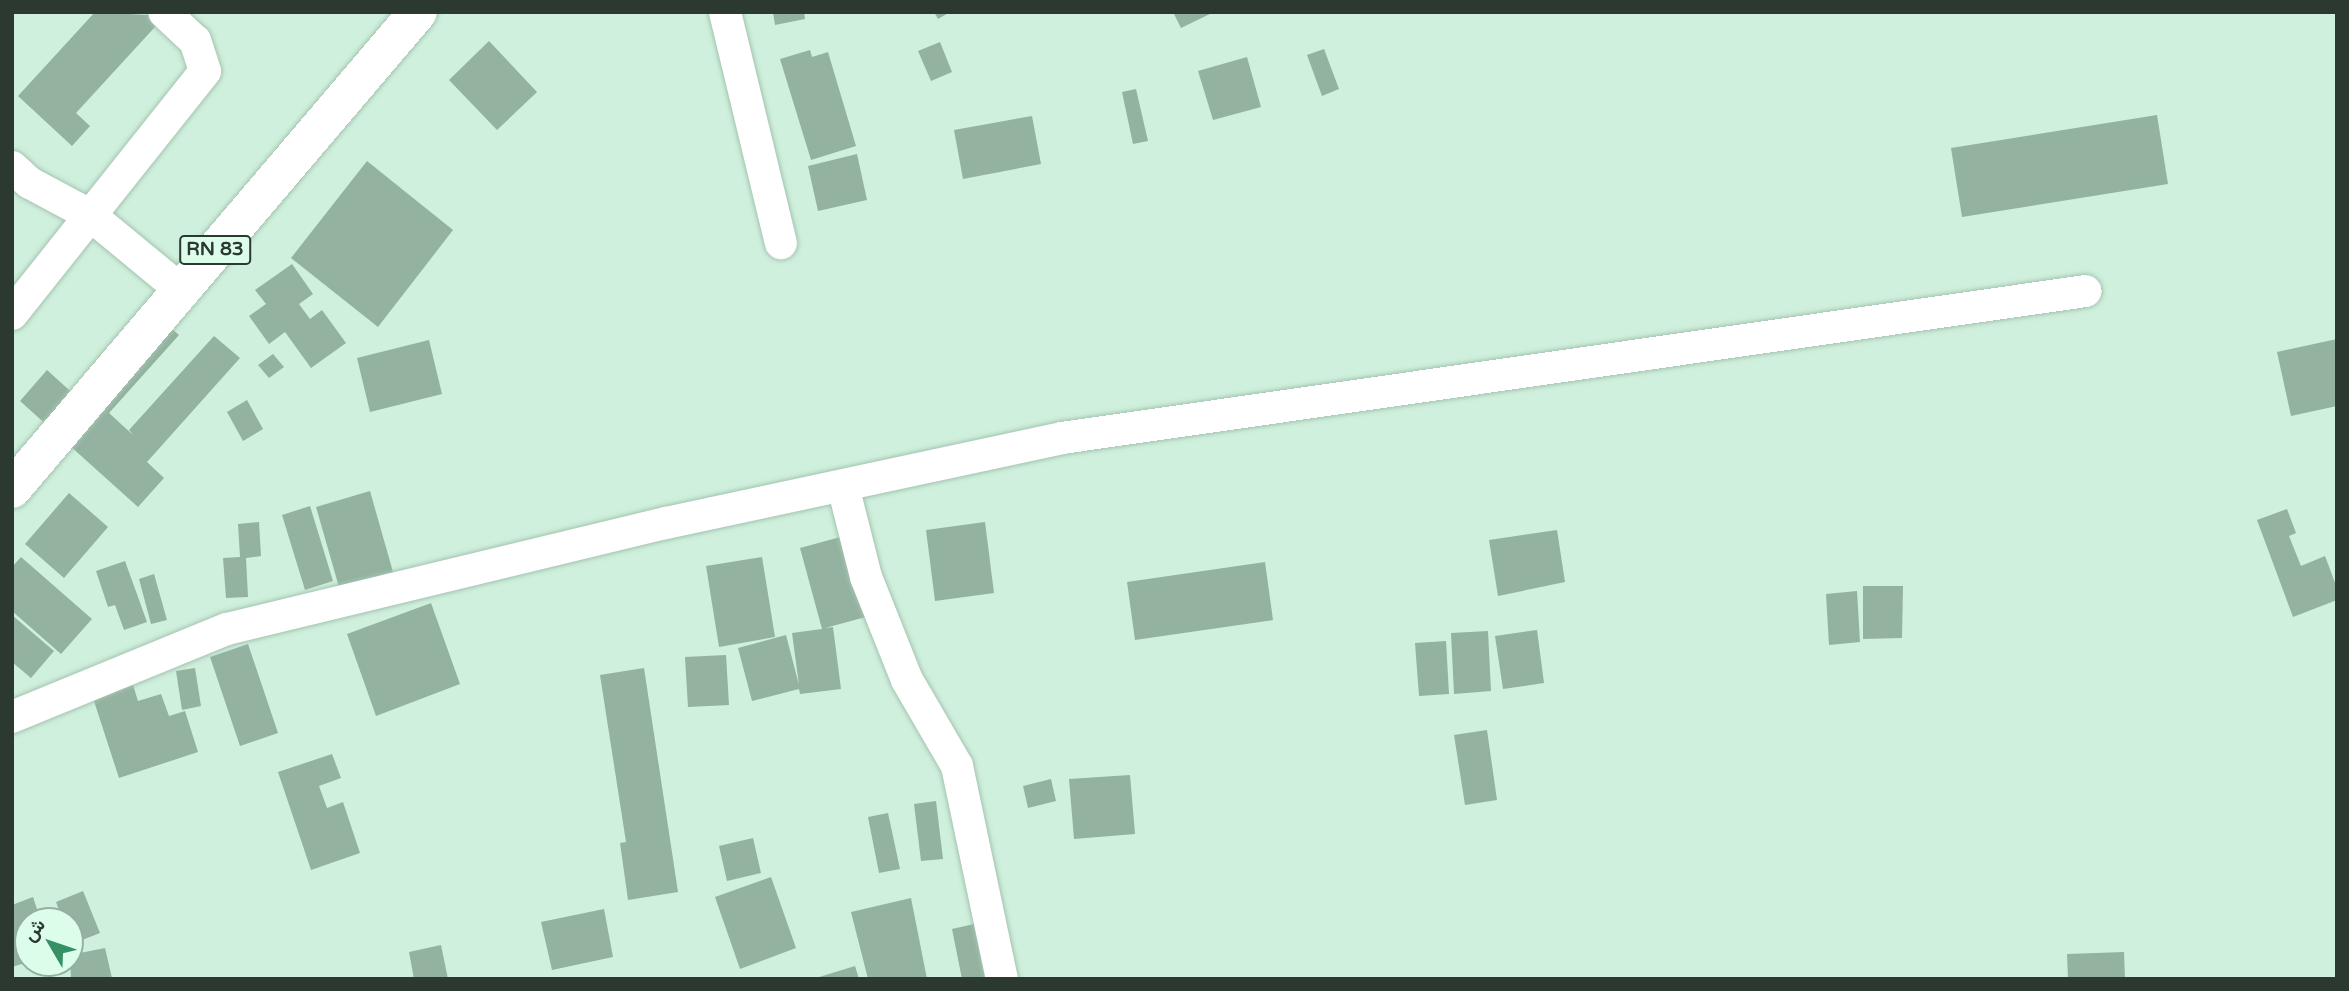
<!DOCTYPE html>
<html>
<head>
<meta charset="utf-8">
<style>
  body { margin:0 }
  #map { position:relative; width:2349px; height:991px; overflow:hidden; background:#cff0dc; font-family:"Varela Round",Vazirmatn,sans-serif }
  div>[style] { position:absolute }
  .building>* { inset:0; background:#93b29f }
  .roads { filter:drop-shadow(0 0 2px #a4c3b1) drop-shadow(0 0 2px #a4c3b1) }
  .street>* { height:32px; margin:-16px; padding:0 16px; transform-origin:16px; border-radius:16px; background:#fff }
  .primary>* { height:38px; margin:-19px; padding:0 19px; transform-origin:19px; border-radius:19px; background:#fff }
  span { translate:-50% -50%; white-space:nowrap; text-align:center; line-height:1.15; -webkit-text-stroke:7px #dcfdea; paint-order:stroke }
  .shield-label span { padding:2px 5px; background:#dcfdea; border:2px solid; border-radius:5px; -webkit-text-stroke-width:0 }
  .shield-label { font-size:19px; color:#2c3931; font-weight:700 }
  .frame { position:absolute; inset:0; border:14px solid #2c3931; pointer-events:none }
  .north { position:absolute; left:14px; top:907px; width:70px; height:70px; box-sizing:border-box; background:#dcfdea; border:2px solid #96afa0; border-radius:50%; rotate:309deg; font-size:19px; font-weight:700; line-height:28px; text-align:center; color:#2c3931 }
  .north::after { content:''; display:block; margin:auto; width:24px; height:32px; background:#369065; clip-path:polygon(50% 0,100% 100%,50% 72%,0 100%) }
</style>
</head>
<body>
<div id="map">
  <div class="building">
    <i style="clip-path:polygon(95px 12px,165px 16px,76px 113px,90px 126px,72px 146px,18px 96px)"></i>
    <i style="clip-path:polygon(773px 12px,804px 12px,805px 19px,775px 25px)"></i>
    <i style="clip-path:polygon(934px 12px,950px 12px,938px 19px)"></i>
    <i style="clip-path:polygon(1173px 12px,1214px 12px,1181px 28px)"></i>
    <i style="clip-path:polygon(489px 41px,537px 92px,497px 130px,449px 80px)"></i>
    <i style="clip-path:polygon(940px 42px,952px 72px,931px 81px,918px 51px)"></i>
    <i style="clip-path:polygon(1324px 49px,1339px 89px,1322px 96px,1307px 55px)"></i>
    <i style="clip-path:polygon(810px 50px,812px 57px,828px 52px,856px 146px,811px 160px,780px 59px)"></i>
    <i style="clip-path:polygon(1247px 57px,1261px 107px,1213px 120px,1198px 71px)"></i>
    <i style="clip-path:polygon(1136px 89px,1148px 141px,1133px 144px,1122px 92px)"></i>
    <i style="clip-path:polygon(2157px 115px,2168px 184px,1962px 217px,1951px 148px)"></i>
    <i style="clip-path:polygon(1032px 116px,1041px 164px,963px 179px,954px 130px)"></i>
    <i style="clip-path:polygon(857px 154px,867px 200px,818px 211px,808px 166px)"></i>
    <i style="clip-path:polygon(367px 161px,453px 230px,378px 327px,291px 258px)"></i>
    <i style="clip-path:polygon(292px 264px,313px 294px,299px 304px,310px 319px,322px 310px,346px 343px,311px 368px,285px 332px,269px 344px,249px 316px,266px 304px,255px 290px)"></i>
    <i style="clip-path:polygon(155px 314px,179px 335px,109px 413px,133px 435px,129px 430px,214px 336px,240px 358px,147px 462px,164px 478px,138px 507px,20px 401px,47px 370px,79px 399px)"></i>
    <i style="clip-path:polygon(2337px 339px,2337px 406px,2291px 416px,2277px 352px)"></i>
    <i style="clip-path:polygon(429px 340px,442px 394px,370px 412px,357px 358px)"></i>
    <i style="clip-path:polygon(273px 354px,284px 367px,269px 378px,258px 365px)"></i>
    <i style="clip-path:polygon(247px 400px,263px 429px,243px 441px,227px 412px)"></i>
    <i style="clip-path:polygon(370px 491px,393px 572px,339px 587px,316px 507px)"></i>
    <i style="clip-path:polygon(69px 493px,108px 527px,64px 578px,25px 544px)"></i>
    <i style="clip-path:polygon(310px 506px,333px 581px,305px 590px,282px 515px)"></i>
    <i style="clip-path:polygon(2287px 509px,2296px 533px,2289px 536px,2301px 566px,2325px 556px,2337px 588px,2337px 600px,2293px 617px,2257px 520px)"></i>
    <i style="clip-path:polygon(259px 522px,261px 556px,246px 558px,248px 597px,226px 598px,223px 558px,240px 557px,238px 524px)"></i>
    <i style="clip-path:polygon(985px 522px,994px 593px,935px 601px,926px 530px)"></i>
    <i style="clip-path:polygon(1557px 530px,1565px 582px,1498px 596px,1489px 540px)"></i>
    <i style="clip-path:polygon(855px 533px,877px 614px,825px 628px,833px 627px,841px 689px,800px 694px,799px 689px,752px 701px,738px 648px,786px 635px,799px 685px,792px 633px,822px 629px,800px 548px)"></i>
    <i style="clip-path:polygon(21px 557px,92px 619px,61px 654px,12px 611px,12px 567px)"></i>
    <i style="clip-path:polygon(762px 557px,775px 637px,719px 647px,706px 566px)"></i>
    <i style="clip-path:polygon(125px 561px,147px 622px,124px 630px,115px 605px,108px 607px,96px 571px)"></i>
    <i style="clip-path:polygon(1265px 562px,1273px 620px,1135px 640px,1127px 582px)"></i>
    <i style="clip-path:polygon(154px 574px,167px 620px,151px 624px,139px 579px)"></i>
    <i style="clip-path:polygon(1863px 586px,1903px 586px,1902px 638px,1863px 639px)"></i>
    <i style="clip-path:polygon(1857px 591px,1860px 642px,1829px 645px,1826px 594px)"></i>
    <i style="clip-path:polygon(431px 603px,460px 684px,376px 716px,347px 634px)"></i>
    <i style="clip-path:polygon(12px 615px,54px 651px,31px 678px,12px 662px)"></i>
    <i style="clip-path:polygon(1537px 630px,1544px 683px,1503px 689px,1495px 636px)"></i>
    <i style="clip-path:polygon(1488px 631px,1491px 691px,1454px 694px,1451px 633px)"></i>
    <i style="clip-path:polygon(1446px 641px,1449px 694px,1419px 696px,1415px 643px)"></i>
    <i style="clip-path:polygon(248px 644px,278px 733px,240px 746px,210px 657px)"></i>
    <i style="clip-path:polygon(726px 655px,729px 705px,688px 707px,685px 657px)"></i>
    <i style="clip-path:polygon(195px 668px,201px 706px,182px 710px,176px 671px)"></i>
    <i style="clip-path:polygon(644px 668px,678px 892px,628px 900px,620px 843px,626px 842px,600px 675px)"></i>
    <i style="clip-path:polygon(133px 685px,138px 701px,161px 694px,169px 716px,185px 711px,198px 752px,119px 778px,93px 698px)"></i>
    <i style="clip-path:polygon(1487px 730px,1497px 800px,1465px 805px,1454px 735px)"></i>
    <i style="clip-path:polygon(332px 754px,341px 778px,319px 786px,327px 808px,343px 802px,360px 853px,311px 870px,278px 772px)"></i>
    <i style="clip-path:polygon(1130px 775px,1135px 834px,1074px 839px,1069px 779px)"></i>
    <i style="clip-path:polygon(1051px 779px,1056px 801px,1028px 808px,1023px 786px)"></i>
    <i style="clip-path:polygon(936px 801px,943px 859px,921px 861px,914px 804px)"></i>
    <i style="clip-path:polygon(888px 813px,900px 869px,879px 873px,868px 817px)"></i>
    <i style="clip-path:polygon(753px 838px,761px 873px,727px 881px,719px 846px)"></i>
    <i style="clip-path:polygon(771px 877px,796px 948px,740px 969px,715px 897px)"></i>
    <i style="clip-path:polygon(83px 891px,100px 933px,72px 944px,70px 921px,63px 921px,56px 902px)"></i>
    <i style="clip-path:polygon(33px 897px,41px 921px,28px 921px,28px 962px,12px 967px,12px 905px)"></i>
    <i style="clip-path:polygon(911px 898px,927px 979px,868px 979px,851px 912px)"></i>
    <i style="clip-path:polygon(604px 909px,613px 957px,552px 970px,541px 922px)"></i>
    <i style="clip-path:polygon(996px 919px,1008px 979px,962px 979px,952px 929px)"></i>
    <i style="clip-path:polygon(441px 945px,448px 979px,414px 979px,409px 952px)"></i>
    <i style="clip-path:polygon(105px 948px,112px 978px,71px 979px,70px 955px)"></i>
    <i style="clip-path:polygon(2124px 952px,2125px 979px,2068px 979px,2067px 954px)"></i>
    <i style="clip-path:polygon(855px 966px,859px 979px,816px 979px,816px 978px)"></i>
  </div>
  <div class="roads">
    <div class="street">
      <i style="left:725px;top:12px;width:238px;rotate:76.4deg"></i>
      <i style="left:12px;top:167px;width:24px;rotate:42deg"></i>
      <i style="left:30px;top:183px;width:68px;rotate:28.1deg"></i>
      <i style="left:90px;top:215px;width:118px;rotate:39.5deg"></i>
      <i style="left:12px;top:314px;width:310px;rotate:-51.5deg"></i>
      <i style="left:205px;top:71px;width:32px;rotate:-108deg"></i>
      <i style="left:195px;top:41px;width:42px;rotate:-136.9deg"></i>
      <i style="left:843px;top:486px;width:94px;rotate:75.8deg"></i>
      <i style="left:866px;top:577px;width:111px;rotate:68.3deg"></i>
      <i style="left:907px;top:680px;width:99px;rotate:59.8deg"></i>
      <i style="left:957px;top:766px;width:218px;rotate:78.1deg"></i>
      <i style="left:12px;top:717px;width:232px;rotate:-22.3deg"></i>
      <i style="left:227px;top:629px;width:452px;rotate:-13.6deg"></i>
      <i style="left:666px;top:523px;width:405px;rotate:-12.1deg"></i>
      <i style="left:1062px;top:438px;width:1034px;rotate:-8.17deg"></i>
    </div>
    <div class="primary">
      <i style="left:12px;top:489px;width:626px;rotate:-49.6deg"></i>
    </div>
  </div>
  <div class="shield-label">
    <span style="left:215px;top:250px">RN 83</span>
  </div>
  <div class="frame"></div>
  <div class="north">ش</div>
</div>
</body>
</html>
